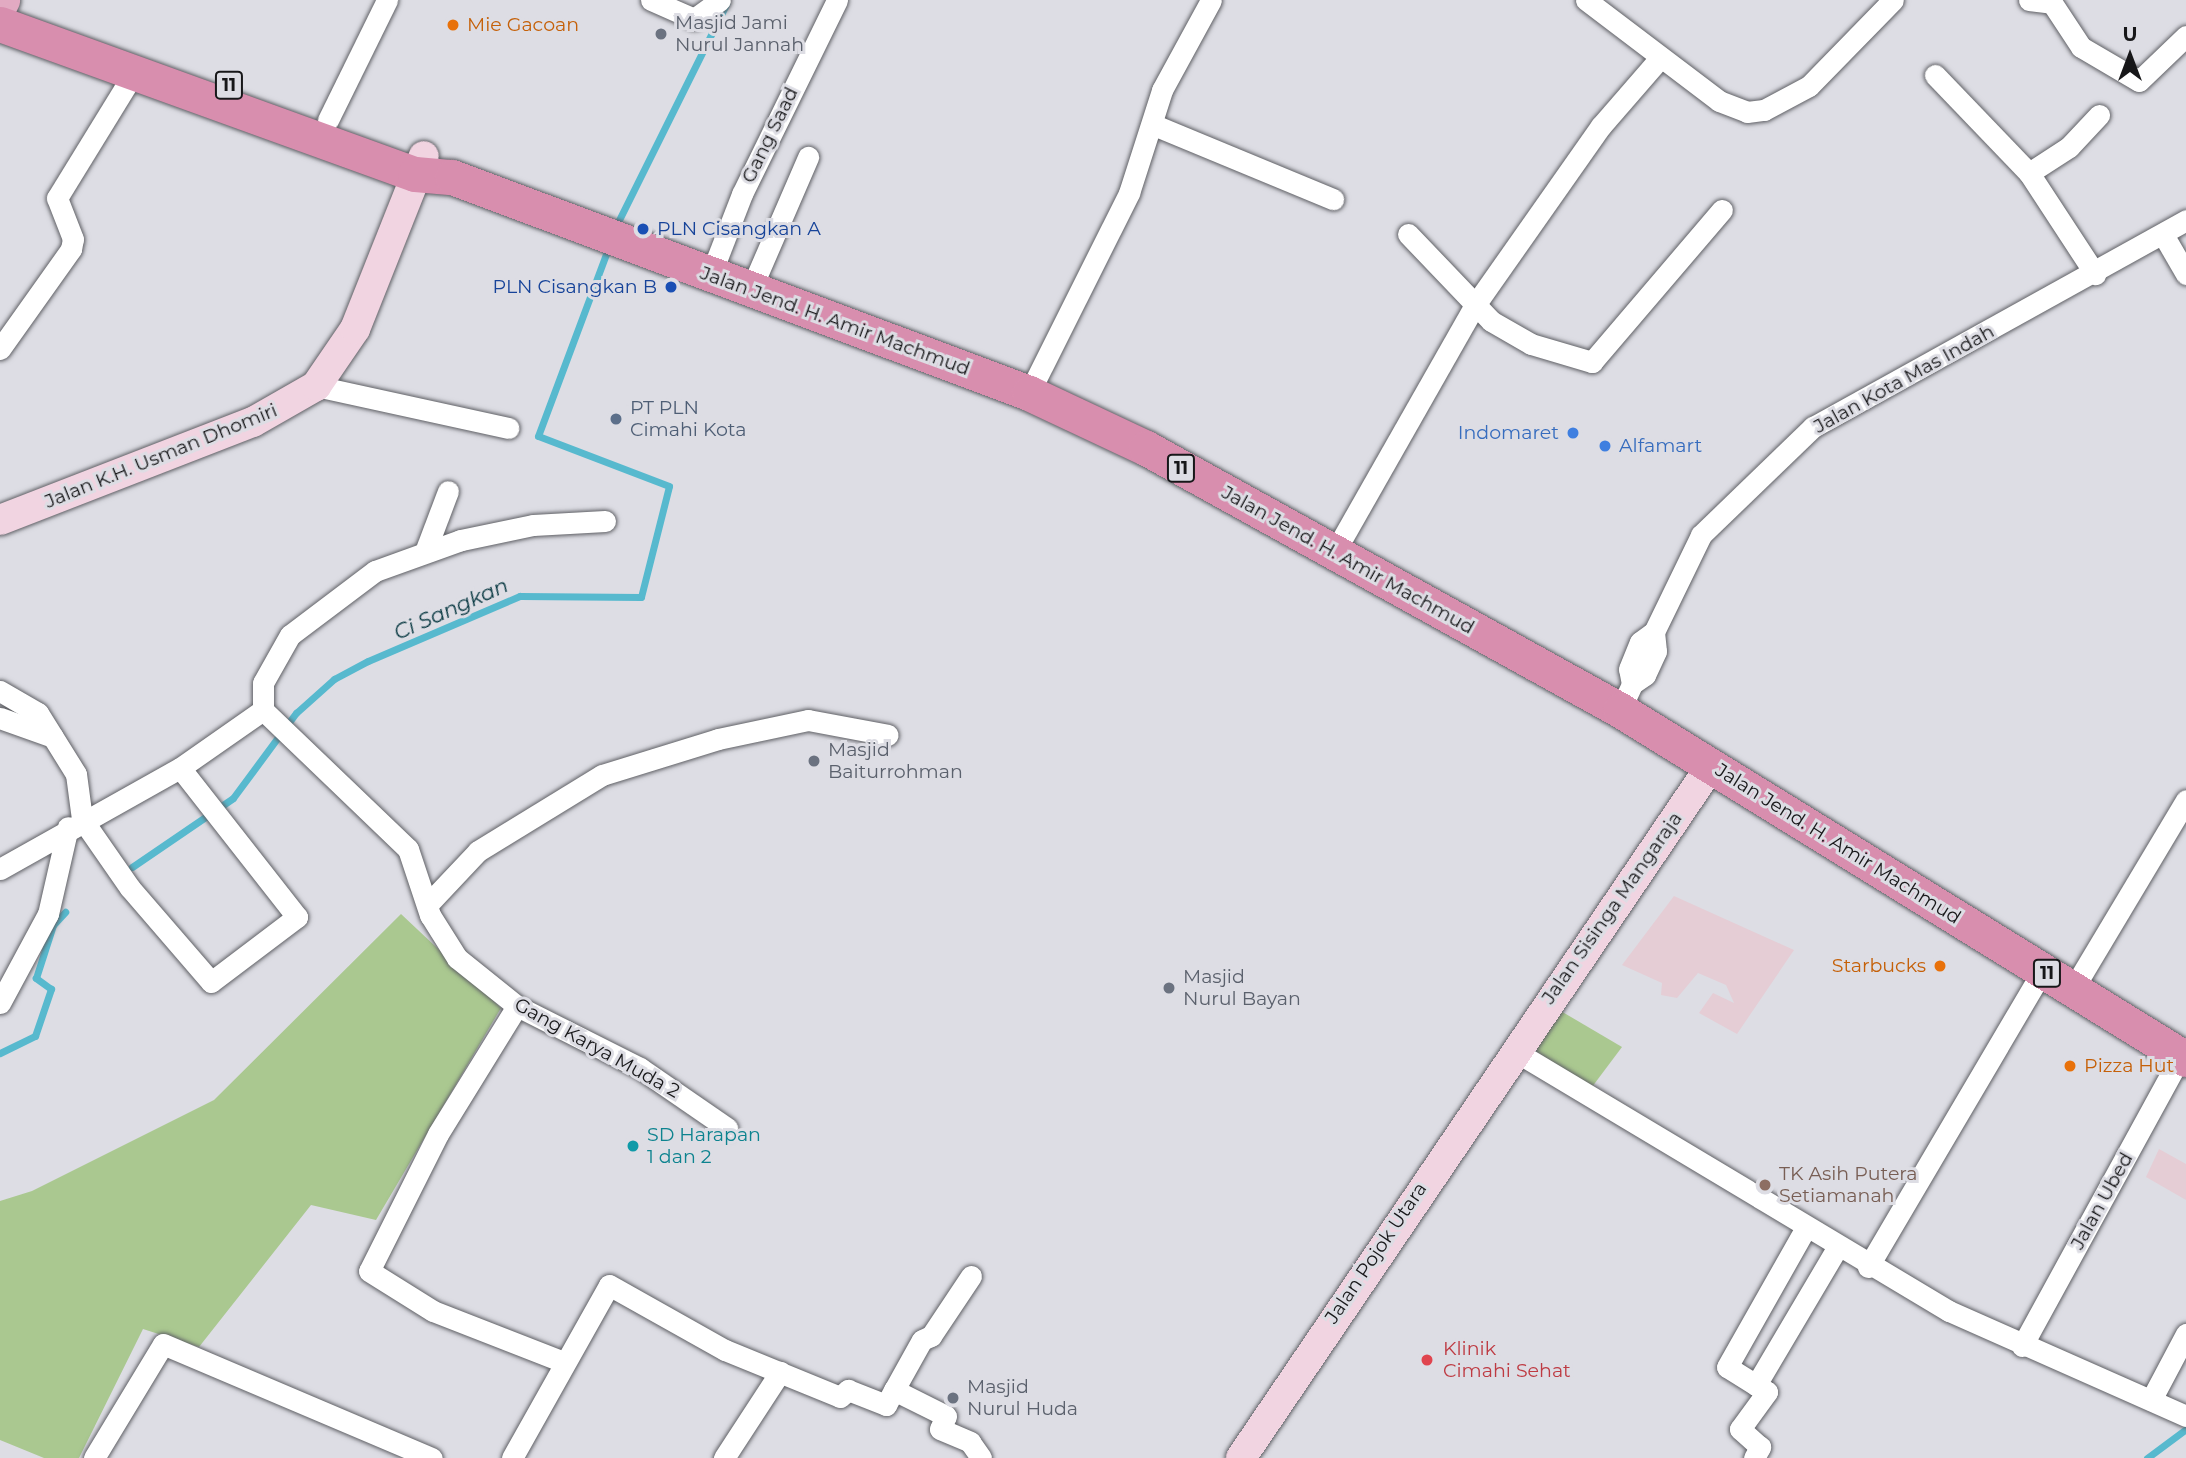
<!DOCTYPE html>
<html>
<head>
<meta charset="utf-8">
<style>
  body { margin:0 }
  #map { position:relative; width:2186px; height:1458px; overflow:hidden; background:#dddde4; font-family:Montserrat,sans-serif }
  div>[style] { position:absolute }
  .industrial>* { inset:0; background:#e5cdd5 }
  .green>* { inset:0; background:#aac890 }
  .stream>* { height:7px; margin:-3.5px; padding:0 3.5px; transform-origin:3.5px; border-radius:3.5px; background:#57b9ce }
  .roads { filter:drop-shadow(0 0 2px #5f6065) drop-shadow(0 0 2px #5f6065) }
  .minor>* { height:21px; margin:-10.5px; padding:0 10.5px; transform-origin:10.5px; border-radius:10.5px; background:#fff }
  .secondary>* { height:30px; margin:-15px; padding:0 15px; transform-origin:15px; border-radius:15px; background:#f1d4e1 }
  .primary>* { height:33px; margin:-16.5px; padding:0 16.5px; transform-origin:16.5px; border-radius:16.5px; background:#e2aac2 }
  .trunk>* { height:35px; margin:-17.5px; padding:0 17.5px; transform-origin:17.5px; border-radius:17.5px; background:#d88eae }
  .dots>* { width:19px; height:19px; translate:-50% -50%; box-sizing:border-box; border:4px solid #dddde4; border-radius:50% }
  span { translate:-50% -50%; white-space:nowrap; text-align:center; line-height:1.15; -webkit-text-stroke:6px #dddde4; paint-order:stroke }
  .shield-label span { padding:2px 5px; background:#dddde4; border:2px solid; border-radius:5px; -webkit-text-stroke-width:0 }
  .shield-label { font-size:18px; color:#171719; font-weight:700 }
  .worship-label { font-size:19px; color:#5b616d }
  .left { translate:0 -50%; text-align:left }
  .food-label { font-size:19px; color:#c56008 }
  .right { translate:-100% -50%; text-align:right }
  .street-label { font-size:19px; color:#171719 }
  .transit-label { font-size:19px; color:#164399 }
  .service-label { font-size:19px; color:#4e5e75 }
  .shop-label { font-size:19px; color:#366cbe }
  .culture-label { font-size:19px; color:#0d838f }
  .education-label { font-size:19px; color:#785e54 }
  .health-label { font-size:19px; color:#be3a42 }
  .water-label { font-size:21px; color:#05363f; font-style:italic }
  .north { position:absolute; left:2095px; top:21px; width:70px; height:70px; -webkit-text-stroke:5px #dddde4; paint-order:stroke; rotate:0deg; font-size:19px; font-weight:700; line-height:28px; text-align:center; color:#171719 }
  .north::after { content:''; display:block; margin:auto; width:24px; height:32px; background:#171719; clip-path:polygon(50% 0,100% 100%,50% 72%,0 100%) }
</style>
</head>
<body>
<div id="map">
  <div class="industrial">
    <i style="clip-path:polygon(1674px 896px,1794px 950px,1737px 1034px,1699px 1013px,1713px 993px,1734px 1003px,1726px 985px,1698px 973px,1677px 998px,1661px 995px,1662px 983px,1622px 965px)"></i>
    <i style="clip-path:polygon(2159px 1149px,2186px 1164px,2186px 1200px,2146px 1177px)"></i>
  </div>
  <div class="green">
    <i style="clip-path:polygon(401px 914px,501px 1008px,376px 1220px,311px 1205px,199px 1347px,143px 1329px,79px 1458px,44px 1458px,0 1440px,0 1201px,32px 1191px,214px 1100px)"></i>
    <i style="clip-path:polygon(1554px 1007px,1622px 1047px,1592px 1087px,1527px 1046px)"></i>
  </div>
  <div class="stream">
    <i style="left:615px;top:228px;width:250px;rotate:-63.6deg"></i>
    <i style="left:132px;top:867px;width:122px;rotate:-34.3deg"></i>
    <i style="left:233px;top:798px;width:106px;rotate:-53.5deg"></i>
    <i style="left:296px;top:713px;width:51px;rotate:-41.8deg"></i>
    <i style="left:334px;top:679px;width:38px;rotate:-28deg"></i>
    <i style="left:368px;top:661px;width:165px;rotate:-23.2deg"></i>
    <i style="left:520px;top:596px;width:121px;rotate:0.5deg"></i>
    <i style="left:641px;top:597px;width:114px;rotate:-75.8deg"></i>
    <i style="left:669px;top:486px;width:140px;rotate:-159.1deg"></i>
    <i style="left:538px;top:436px;width:203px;rotate:-69.5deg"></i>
    <i style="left:0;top:1053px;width:39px;rotate:-26deg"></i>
    <i style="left:35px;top:1036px;width:50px;rotate:-71.2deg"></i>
    <i style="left:51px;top:989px;width:19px;rotate:-144deg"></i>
    <i style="left:36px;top:978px;width:56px;rotate:-72.2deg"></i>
    <i style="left:53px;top:925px;width:18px;rotate:-47deg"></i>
    <i style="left:2147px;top:1458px;width:49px;rotate:-36.6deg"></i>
  </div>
  <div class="roads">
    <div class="minor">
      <i style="left:651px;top:0;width:47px;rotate:23.8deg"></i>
      <i style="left:694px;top:19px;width:32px;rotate:-36deg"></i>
      <i style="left:1586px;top:0;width:167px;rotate:37.2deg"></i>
      <i style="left:1719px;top:101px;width:30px;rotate:21deg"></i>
      <i style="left:1747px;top:112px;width:17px;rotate:-7deg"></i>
      <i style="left:1764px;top:110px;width:51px;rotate:-28.1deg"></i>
      <i style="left:1809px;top:86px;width:120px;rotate:-45.7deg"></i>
      <i style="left:2029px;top:0;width:23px;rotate:7deg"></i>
      <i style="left:2052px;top:3px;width:53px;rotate:56.6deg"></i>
      <i style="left:2081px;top:47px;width:67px;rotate:30.4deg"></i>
      <i style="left:2139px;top:81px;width:65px;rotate:-43.8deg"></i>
      <i style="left:1935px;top:75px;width:136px;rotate:46.2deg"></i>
      <i style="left:2029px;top:173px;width:121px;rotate:56.8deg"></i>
      <i style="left:328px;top:120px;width:134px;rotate:-63.8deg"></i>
      <i style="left:1154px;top:125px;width:194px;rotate:22.5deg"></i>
      <i style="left:2029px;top:173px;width:48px;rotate:-33deg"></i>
      <i style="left:2069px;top:147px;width:44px;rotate:-46.8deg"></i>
      <i style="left:1408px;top:234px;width:120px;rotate:46.3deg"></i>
      <i style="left:1491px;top:321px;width:46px;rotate:29.9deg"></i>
      <i style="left:1531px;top:344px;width:64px;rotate:16.4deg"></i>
      <i style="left:1592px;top:362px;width:200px;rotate:-49.5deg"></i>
      <i style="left:2164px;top:236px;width:44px;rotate:59.9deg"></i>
      <i style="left:711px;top:274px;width:86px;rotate:-68.8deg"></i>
      <i style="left:742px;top:194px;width:216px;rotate:-63.9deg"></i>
      <i style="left:751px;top:289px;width:144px;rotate:-66.6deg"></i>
      <i style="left:0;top:349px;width:123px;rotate:-54.6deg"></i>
      <i style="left:71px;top:249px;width:10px;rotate:-79deg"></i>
      <i style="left:73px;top:239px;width:44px;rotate:-111.3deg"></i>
      <i style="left:57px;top:198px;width:147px;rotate:-58.4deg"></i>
      <i style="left:316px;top:386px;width:197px;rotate:12.3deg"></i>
      <i style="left:1029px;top:393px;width:224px;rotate:-63.4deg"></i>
      <i style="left:1129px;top:193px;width:108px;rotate:-72.2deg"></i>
      <i style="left:1162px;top:90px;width:102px;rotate:-61.4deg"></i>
      <i style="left:605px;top:521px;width:72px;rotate:176.8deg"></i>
      <i style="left:533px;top:525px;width:74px;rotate:168.2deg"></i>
      <i style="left:461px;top:540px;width:91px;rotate:160.2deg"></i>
      <i style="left:375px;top:571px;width:106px;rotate:143deg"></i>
      <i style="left:290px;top:635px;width:55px;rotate:119.4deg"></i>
      <i style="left:263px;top:683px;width:27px;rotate:90deg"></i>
      <i style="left:263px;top:710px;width:201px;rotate:43.8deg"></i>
      <i style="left:408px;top:849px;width:70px;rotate:71.6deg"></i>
      <i style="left:430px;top:915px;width:51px;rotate:57.9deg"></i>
      <i style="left:457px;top:958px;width:77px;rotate:38.7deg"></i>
      <i style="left:517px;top:1006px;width:138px;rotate:26.8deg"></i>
      <i style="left:640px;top:1068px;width:106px;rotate:34.6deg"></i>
      <i style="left:425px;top:552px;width:65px;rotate:-69.3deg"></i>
      <i style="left:1334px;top:553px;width:285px;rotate:-60.4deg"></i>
      <i style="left:1475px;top:305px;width:219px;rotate:-54.9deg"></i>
      <i style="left:1601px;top:126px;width:89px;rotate:-49.1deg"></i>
      <i style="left:1632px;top:684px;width:15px;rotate:-101deg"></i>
      <i style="left:1629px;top:669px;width:29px;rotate:-68deg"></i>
      <i style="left:1640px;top:642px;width:17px;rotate:-36deg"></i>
      <i style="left:0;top:691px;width:44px;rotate:30.1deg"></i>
      <i style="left:38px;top:713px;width:72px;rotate:58.1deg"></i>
      <i style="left:76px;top:774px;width:45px;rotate:82.4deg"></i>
      <i style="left:82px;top:819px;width:84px;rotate:55.2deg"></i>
      <i style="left:130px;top:888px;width:124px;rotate:49.2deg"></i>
      <i style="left:211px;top:982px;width:108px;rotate:-37.1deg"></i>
      <i style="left:297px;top:917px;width:189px;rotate:-128.1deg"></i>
      <i style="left:1620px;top:710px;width:29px;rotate:-65deg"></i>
      <i style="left:1632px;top:684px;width:16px;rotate:-35deg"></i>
      <i style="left:1645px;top:675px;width:26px;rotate:-65deg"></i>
      <i style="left:1656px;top:651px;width:19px;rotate:-96deg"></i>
      <i style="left:1654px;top:632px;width:108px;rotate:-64.1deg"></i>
      <i style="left:1701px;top:535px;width:156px;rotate:-44deg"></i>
      <i style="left:1813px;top:427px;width:427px;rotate:-29deg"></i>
      <i style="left:0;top:718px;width:56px;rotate:19.7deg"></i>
      <i style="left:0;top:869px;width:206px;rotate:-29.3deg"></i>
      <i style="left:180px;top:768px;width:101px;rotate:-34.9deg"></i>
      <i style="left:429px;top:903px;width:71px;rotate:-46.7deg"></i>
      <i style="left:478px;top:851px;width:145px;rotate:-31.5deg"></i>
      <i style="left:602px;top:775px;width:121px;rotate:-17.2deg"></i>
      <i style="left:718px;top:739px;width:92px;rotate:-11.9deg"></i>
      <i style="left:808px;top:720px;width:81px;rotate:10.6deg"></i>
      <i style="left:2073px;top:989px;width:220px;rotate:-59.1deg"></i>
      <i style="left:0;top:1003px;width:101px;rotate:-61.7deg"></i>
      <i style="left:48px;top:914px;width:89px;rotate:-77.1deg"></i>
      <i style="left:517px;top:1006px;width:150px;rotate:121.7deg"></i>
      <i style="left:438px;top:1134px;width:153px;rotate:116.7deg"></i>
      <i style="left:369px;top:1271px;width:75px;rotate:32deg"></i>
      <i style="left:433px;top:1311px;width:141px;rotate:21.3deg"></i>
      <i style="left:1513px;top:1050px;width:508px;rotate:30.91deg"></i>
      <i style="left:1949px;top:1311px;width:259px;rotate:23.9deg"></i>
      <i style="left:1868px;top:1267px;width:345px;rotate:-59.5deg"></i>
      <i style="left:2022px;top:1346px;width:331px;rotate:-61.3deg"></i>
      <i style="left:1756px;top:1385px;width:34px;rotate:-148deg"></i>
      <i style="left:1727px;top:1367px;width:159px;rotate:-60.5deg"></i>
      <i style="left:894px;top:1390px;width:57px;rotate:-60.8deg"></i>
      <i style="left:922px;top:1340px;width:10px;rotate:-24deg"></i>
      <i style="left:931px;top:1336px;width:72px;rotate:-56.3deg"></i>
      <i style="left:2151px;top:1400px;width:75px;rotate:-62.1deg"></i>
      <i style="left:94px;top:1458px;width:133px;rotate:-58.8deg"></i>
      <i style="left:163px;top:1344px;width:292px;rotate:23deg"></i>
      <i style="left:512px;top:1458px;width:198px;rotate:-60.7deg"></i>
      <i style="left:609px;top:1285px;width:133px;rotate:29.3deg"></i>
      <i style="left:725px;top:1350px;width:124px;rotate:22.2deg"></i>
      <i style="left:840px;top:1397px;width:11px;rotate:-41deg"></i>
      <i style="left:848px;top:1390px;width:41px;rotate:21.5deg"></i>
      <i style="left:886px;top:1405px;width:17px;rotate:-62deg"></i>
      <i style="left:894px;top:1390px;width:58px;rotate:26.6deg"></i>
      <i style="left:946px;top:1416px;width:14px;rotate:115deg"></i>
      <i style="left:940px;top:1429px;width:33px;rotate:23deg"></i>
      <i style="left:970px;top:1442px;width:19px;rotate:55deg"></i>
      <i style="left:724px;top:1458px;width:103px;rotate:-56.9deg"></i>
      <i style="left:1754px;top:1458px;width:13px;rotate:-61deg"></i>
      <i style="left:1760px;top:1447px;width:27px;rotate:-138deg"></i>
      <i style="left:1740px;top:1429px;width:46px;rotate:-53.9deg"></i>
      <i style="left:1767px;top:1392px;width:13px;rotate:-148deg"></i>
      <i style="left:1756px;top:1385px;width:159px;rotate:-59.4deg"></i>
    </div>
    <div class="secondary">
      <i style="left:0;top:520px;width:271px;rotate:-21.2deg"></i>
      <i style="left:253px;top:422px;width:73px;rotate:-29.7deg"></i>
      <i style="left:316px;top:386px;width:69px;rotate:-55.6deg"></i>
      <i style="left:355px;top:329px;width:186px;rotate:-68.3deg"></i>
      <i style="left:1241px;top:1458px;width:837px;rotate:-55.82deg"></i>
    </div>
    <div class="primary">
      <i style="left:0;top:6px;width:7px;rotate:-63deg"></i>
    </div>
    <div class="trunk">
      <i style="left:0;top:24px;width:441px;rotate:19.9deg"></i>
      <i style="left:415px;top:174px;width:37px;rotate:5deg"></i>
      <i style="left:452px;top:177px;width:616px;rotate:20.52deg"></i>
      <i style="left:1029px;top:393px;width:129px;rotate:25.2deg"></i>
      <i style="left:1146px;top:448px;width:542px;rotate:28.93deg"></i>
      <i style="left:1620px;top:710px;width:665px;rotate:31.66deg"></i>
    </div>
  </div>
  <div class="dots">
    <i style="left:453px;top:25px;background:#e8710a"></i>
    <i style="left:661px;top:34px;background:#6b7280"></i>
    <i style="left:643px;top:229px;background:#1a4fb4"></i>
    <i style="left:671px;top:287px;background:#1a4fb4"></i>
    <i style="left:616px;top:419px;background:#5c6f8a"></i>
    <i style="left:1573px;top:433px;background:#3f7fe0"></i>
    <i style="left:1605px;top:446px;background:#3f7fe0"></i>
    <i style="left:814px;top:761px;background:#6b7280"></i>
    <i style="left:1940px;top:966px;background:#e8710a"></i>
    <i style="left:1169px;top:988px;background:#6b7280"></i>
    <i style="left:2070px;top:1066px;background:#e8710a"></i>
    <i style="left:633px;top:1146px;background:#0f9aa8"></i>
    <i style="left:1765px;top:1185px;background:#8d6e63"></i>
    <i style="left:1427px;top:1360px;background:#e0444e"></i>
    <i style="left:953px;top:1398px;background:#6b7280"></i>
  </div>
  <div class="shield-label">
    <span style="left:229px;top:85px">11</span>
    <span style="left:1181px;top:468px">11</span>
    <span style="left:2047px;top:973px">11</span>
  </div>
  <div class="worship-label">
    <span class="left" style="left:675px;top:34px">Masjid Jami<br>Nurul Jannah</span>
    <span class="left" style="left:828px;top:761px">Masjid<br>Baiturrohman</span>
    <span class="left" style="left:1183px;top:988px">Masjid<br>Nurul Bayan</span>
    <span class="left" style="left:967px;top:1398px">Masjid<br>Nurul Huda</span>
  </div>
  <div class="food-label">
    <span class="left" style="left:467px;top:25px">Mie Gacoan</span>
    <span class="right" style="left:1926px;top:966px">Starbucks</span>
    <span class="left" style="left:2084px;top:1066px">Pizza Hut</span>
  </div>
  <div class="street-label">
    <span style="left:770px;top:135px;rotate:-64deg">Gang Saad</span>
    <span style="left:835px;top:321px;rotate:20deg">Jalan Jend. H. Amir Machmud</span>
    <span style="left:1904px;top:379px;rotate:-29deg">Jalan Kota Mas Indah</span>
    <span style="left:161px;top:456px;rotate:-22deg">Jalan K.H. Usman Dhomiri</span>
    <span style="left:1348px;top:560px;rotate:29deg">Jalan Jend. H. Amir Machmud</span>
    <span style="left:1838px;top:844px;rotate:32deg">Jalan Jend. H. Amir Machmud</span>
    <span style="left:1612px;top:908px;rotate:-55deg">Jalan Sisinga Mangaraja</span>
    <span style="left:597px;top:1048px;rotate:29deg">Gang Karya Muda 2</span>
    <span style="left:2102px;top:1201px;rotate:-61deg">Jalan Ubed</span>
    <span style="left:1376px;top:1253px;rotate:-56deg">Jalan Pojok Utara</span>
  </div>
  <div class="transit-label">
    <span class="left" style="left:657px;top:229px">PLN Cisangkan A</span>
    <span class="right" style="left:657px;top:287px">PLN Cisangkan B</span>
  </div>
  <div class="service-label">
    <span class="left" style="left:630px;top:419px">PT PLN<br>Cimahi Kota</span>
  </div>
  <div class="shop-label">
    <span class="right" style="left:1559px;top:433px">Indomaret</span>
    <span class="left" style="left:1619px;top:446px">Alfamart</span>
  </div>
  <div class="culture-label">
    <span class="left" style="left:647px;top:1146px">SD Harapan<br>1 dan 2</span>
  </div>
  <div class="education-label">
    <span class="left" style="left:1779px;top:1185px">TK Asih Putera<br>Setiamanah</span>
  </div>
  <div class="health-label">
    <span class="left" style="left:1443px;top:1360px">Klinik<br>Cimahi Sehat</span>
  </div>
  <div class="water-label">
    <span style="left:451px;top:609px;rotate:-24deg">Ci Sangkan</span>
  </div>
  <div class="north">U</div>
</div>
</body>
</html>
